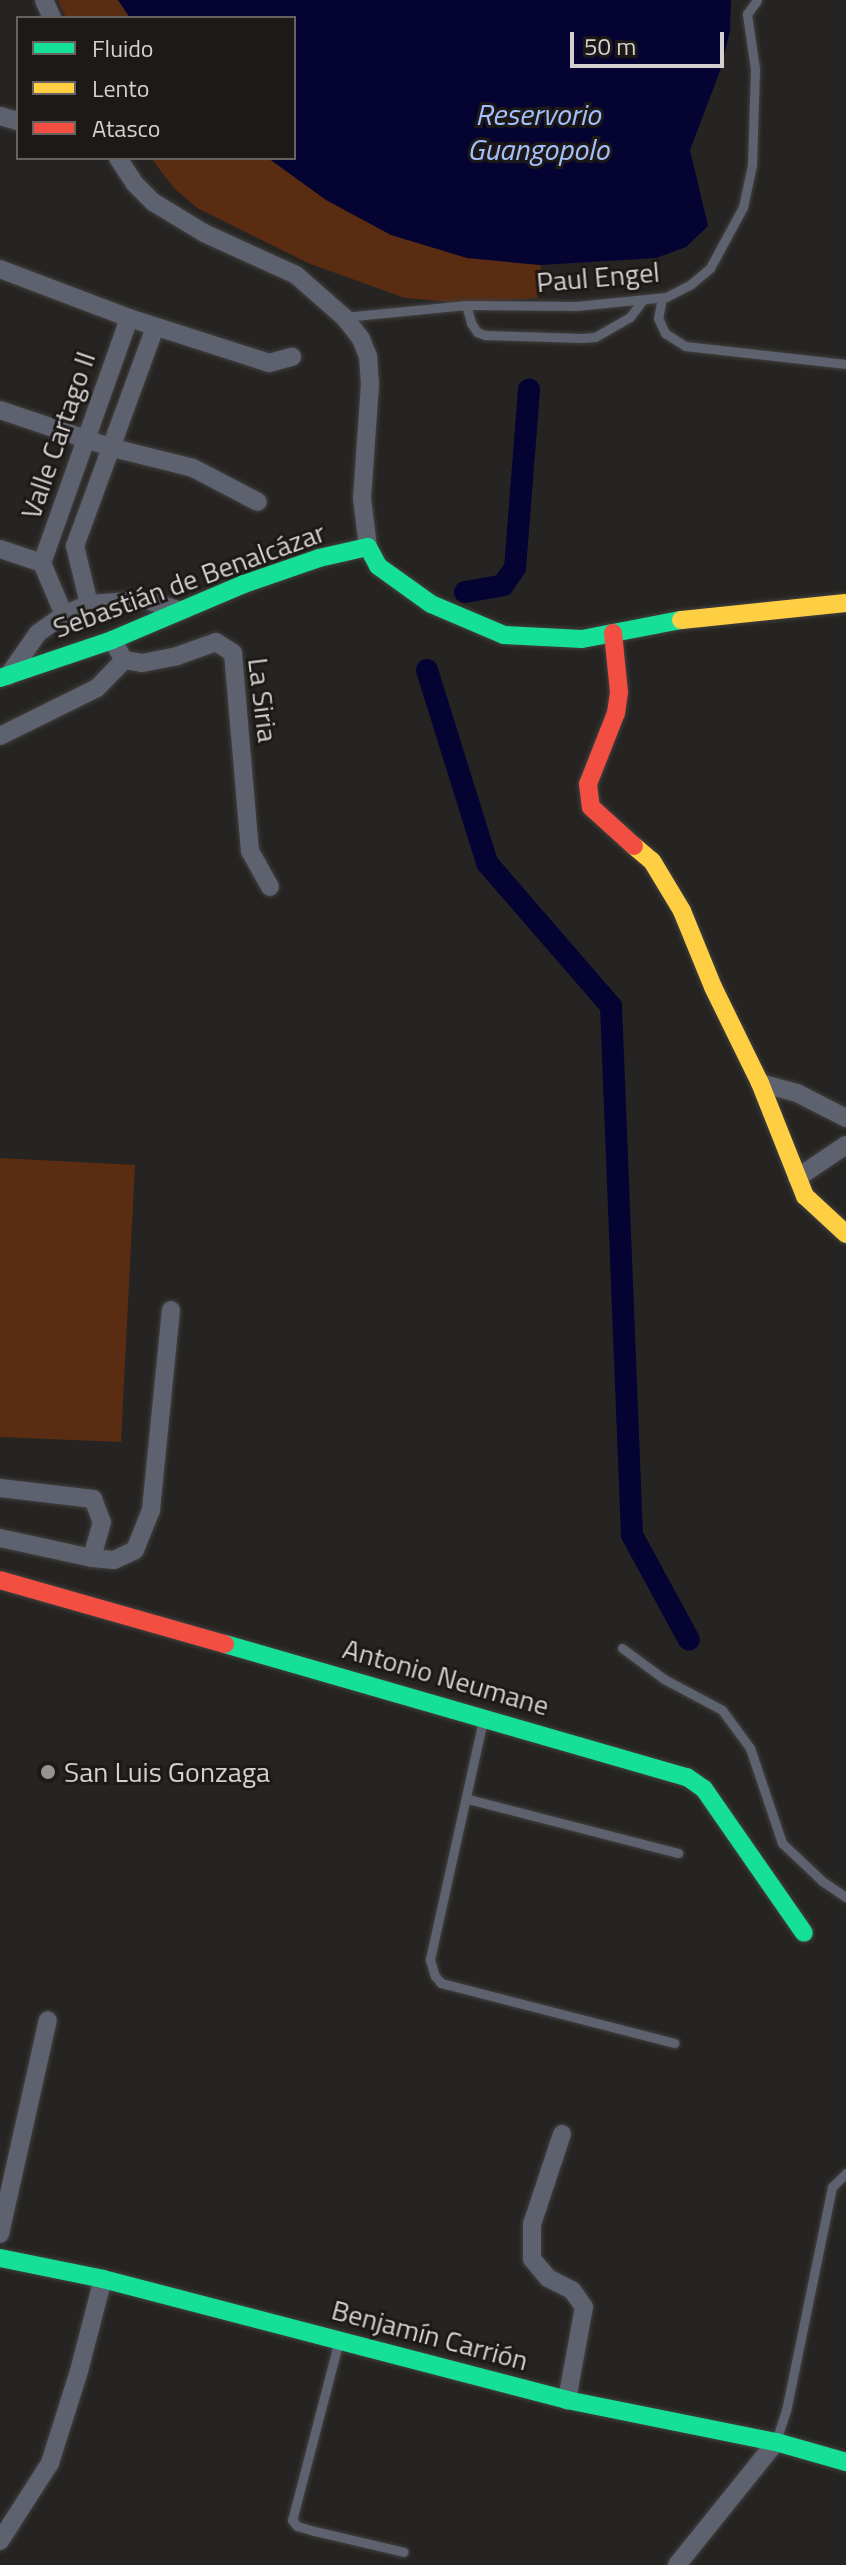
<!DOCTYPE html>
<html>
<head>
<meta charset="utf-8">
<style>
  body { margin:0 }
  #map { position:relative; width:846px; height:2565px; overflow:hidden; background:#262422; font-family:"Titillium Web",sans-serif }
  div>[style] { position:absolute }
  .green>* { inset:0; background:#5a2c12 }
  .water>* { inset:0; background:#040331 }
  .canal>* { height:22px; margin:-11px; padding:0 11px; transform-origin:11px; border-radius:11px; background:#040331 }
  .roads { filter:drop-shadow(0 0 2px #41403f) drop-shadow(0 0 2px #41403f) }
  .lane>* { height:9px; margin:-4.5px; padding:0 4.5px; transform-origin:4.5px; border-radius:4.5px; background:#5d626e }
  .street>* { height:18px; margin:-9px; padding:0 9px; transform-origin:9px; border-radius:9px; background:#5d626e }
  .fast>* { height:18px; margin:-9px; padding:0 9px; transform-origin:9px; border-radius:9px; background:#16e098 }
  .slow>* { height:18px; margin:-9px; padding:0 9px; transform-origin:9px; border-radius:9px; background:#ffcf43 }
  .jam>* { height:18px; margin:-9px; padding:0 9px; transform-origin:9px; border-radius:9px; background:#f24e42 }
  .dots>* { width:22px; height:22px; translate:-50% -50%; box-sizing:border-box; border:4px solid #1d1917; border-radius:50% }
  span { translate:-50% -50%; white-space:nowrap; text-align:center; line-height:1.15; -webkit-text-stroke:6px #1d1917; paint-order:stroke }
  .street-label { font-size:28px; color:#d3d0cf }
  .poi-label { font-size:28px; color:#d3d0cf }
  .left { translate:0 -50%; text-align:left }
  .water-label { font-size:30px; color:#a4bffd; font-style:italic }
  .legend { position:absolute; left:16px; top:16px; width:280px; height:144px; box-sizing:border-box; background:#1d1917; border:2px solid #666261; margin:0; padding:10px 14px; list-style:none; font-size:24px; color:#d3d0cf }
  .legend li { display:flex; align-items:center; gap:16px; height:40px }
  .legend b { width:40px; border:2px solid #666261 }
  .scale { position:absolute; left:570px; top:32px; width:154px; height:36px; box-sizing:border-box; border:4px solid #d3d0cf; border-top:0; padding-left:10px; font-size:24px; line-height:28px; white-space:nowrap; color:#d3d0cf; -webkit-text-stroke:6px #1d1917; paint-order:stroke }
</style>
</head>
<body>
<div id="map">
  <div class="green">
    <i style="clip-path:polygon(58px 0,118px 0,131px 18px,66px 18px)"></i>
    <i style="clip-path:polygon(151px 158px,271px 158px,467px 258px,541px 265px,538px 298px,463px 303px,405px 298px,308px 263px,197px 208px,173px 187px)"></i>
    <i style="clip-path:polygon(0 1158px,135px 1165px,121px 1442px,0 1437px)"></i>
  </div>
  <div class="water">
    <i style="clip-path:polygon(118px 0,731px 0,730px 31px,720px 71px,690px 150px,708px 226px,686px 247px,656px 258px,541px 265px,467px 258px,391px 235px,326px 200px,268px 158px,294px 158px,294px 18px,130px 18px)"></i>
  </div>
  <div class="canal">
    <i style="left:465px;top:592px;width:39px;rotate:-10deg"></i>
    <i style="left:503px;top:585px;width:21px;rotate:-55deg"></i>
    <i style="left:515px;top:568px;width:179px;rotate:-85.5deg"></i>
    <i style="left:427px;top:670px;width:202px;rotate:72.7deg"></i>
    <i style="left:487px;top:863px;width:189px;rotate:49.1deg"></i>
    <i style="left:611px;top:1006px;width:529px;rotate:87.73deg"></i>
    <i style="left:632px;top:1535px;width:119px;rotate:61.5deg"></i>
  </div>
  <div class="roads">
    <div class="lane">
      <i style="left:662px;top:298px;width:20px;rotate:101deg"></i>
      <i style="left:658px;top:318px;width:17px;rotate:65deg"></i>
      <i style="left:665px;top:333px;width:24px;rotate:33deg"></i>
      <i style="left:685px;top:346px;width:162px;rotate:6.4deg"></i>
      <i style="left:466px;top:305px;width:19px;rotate:74deg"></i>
      <i style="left:471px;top:323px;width:11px;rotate:56deg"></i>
      <i style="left:477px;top:332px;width:9px;rotate:21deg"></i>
      <i style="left:485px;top:335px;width:97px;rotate:1.8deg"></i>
      <i style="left:582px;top:338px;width:13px;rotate:-4deg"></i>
      <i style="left:595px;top:337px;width:40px;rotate:-29.7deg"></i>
      <i style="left:630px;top:317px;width:21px;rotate:-53deg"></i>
      <i style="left:344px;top:317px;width:123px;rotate:-5.6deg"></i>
      <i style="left:466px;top:305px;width:110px;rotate:0.5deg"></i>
      <i style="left:576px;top:306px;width:90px;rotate:-5.7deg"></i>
      <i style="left:666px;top:297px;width:28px;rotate:-27deg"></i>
      <i style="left:691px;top:284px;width:25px;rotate:-40deg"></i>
      <i style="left:710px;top:268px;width:69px;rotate:-61.6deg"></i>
      <i style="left:743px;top:207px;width:43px;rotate:-77.9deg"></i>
      <i style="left:752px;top:165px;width:96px;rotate:-88.2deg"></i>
      <i style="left:755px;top:69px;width:56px;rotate:-98.3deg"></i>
      <i style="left:747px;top:14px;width:17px;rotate:-54deg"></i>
      <i style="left:622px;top:1648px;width:52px;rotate:36.4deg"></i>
      <i style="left:664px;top:1679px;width:66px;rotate:28.1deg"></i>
      <i style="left:722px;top:1710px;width:47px;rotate:53.6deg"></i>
      <i style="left:750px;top:1748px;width:100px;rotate:71.4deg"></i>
      <i style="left:782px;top:1843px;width:55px;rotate:43.5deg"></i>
      <i style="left:822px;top:1881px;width:29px;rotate:34deg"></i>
      <i style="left:483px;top:1720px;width:246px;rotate:102.5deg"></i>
      <i style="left:430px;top:1960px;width:17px;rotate:73deg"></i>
      <i style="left:435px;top:1976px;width:9px;rotate:49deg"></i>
      <i style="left:441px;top:1983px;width:241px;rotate:14.4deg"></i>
      <i style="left:468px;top:1799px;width:217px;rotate:14.4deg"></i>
      <i style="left:338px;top:2344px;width:182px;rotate:104.6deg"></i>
      <i style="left:292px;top:2520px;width:8px;rotate:50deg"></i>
      <i style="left:297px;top:2526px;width:18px;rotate:16deg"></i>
      <i style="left:314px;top:2531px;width:92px;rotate:13.1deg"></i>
      <i style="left:776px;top:2441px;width:32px;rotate:-72deg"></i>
      <i style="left:786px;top:2411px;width:229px;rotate:-78.4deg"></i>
      <i style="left:832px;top:2187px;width:20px;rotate:-45deg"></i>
    </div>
    <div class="street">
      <i style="left:44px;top:0;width:20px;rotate:66deg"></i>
      <i style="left:0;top:116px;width:19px;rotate:16deg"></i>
      <i style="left:118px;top:158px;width:30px;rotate:57deg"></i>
      <i style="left:134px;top:183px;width:27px;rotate:45deg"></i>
      <i style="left:153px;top:202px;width:60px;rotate:31.3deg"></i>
      <i style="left:204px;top:233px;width:101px;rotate:24.5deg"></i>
      <i style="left:296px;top:275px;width:64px;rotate:41.2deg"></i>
      <i style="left:344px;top:317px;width:28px;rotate:52deg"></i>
      <i style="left:361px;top:339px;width:18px;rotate:68deg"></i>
      <i style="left:368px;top:356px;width:28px;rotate:86deg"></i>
      <i style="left:370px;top:384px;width:114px;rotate:94deg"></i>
      <i style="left:362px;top:498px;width:49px;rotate:83deg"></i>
      <i style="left:0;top:269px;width:138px;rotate:20.8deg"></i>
      <i style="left:129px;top:318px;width:147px;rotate:17.8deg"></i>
      <i style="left:269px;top:363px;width:24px;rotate:-15deg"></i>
      <i style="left:0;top:410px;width:119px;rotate:18.6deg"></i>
      <i style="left:113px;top:448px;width:82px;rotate:14deg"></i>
      <i style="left:193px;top:468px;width:73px;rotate:27.6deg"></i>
      <i style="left:0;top:549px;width:44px;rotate:18.4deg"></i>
      <i style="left:89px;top:604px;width:60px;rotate:-103.6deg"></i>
      <i style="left:75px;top:546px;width:233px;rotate:-69.9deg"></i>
      <i style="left:64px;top:615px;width:56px;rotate:-112.9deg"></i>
      <i style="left:42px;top:563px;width:260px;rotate:-70.4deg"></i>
      <i style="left:112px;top:640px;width:23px;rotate:59deg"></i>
      <i style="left:124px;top:660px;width:18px;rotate:9deg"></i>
      <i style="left:142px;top:663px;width:36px;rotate:-11deg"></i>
      <i style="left:177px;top:656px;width:41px;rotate:-19.7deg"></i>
      <i style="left:216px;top:642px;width:20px;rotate:33deg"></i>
      <i style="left:233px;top:653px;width:199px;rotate:85.1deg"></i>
      <i style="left:250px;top:851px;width:41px;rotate:60.9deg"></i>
      <i style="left:8px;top:676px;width:52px;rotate:-55.1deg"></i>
      <i style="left:38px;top:633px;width:32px;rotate:-35deg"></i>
      <i style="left:64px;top:615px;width:27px;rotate:-24deg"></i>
      <i style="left:89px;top:604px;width:57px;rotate:-4deg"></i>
      <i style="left:146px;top:600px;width:37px;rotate:17deg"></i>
      <i style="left:0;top:736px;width:108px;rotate:-26.3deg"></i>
      <i style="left:97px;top:688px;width:39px;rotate:-46deg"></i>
      <i style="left:760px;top:1083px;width:38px;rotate:15deg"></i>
      <i style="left:797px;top:1093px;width:55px;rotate:27deg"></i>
      <i style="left:797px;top:1178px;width:59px;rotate:-34deg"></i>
      <i style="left:0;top:1488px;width:94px;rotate:6.7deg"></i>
      <i style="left:93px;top:1499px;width:25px;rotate:69deg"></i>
      <i style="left:102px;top:1522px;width:37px;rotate:106deg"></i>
      <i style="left:0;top:1538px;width:94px;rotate:12.3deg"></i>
      <i style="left:92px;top:1558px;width:22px;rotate:5deg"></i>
      <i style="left:114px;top:1560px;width:23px;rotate:-25deg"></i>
      <i style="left:135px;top:1550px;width:43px;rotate:-68.2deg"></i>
      <i style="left:151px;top:1510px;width:201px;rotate:-84.3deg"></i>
      <i style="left:562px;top:2134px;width:95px;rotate:108.4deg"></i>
      <i style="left:532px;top:2224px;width:35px;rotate:90deg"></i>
      <i style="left:532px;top:2259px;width:25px;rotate:50deg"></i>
      <i style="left:548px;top:2278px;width:27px;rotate:27deg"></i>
      <i style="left:572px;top:2290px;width:21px;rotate:55deg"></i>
      <i style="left:584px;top:2307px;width:95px;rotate:100.4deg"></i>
      <i style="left:0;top:2234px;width:219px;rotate:-77.4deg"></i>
      <i style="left:0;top:2541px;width:93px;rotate:-57.3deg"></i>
      <i style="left:50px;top:2463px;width:96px;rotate:-72.5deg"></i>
      <i style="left:79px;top:2371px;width:95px;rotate:-75.4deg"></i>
      <i style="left:677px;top:2565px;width:158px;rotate:-51.2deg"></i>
    </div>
    <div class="fast">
      <i style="left:0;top:678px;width:118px;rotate:-18.7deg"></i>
      <i style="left:112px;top:640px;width:143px;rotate:-23deg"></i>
      <i style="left:244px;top:584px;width:79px;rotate:-19.1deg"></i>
      <i style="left:319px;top:558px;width:50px;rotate:-12.7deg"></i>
      <i style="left:368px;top:547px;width:21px;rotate:62deg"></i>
      <i style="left:378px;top:566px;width:65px;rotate:35.6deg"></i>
      <i style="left:431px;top:604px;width:79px;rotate:23deg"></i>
      <i style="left:504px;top:635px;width:78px;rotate:2.9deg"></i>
      <i style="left:582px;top:639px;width:101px;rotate:-10.9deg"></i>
      <i style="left:225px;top:1644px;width:481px;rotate:16.1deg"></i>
      <i style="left:687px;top:1777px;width:21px;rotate:35deg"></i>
      <i style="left:704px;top:1789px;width:175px;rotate:55.2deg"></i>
      <i style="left:0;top:2258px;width:105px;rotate:11.5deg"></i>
      <i style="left:103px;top:2279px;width:480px;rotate:14.6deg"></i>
      <i style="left:567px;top:2400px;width:213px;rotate:11.4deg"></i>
      <i style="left:776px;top:2442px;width:73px;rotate:15.9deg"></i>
    </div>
    <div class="slow">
      <i style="left:681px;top:620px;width:166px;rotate:-5.9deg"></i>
      <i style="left:634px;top:846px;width:23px;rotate:40deg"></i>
      <i style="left:652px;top:861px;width:58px;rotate:59deg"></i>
      <i style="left:682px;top:911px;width:82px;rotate:67.8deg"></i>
      <i style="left:713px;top:987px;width:107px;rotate:63.9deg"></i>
      <i style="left:760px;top:1083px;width:122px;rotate:68.3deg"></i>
      <i style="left:805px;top:1196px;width:56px;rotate:42.8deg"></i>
    </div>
    <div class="jam">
      <i style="left:613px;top:633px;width:59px;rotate:84.2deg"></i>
      <i style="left:619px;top:692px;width:21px;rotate:98deg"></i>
      <i style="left:616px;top:713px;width:76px;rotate:111.5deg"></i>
      <i style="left:588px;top:784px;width:23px;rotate:83deg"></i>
      <i style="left:591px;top:807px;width:58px;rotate:42.2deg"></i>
      <i style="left:0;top:1580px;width:234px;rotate:15.9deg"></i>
    </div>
  </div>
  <div class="dots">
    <i style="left:48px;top:1772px;background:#969492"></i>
  </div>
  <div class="street-label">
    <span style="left:598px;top:277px;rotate:-5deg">Paul Engel</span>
    <span style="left:58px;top:435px;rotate:-71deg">Valle Cartago II</span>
    <span style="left:189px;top:580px;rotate:-20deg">Sebastián de Benalcázar</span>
    <span style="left:263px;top:700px;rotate:83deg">La Siria</span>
    <span style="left:446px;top:1677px;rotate:16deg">Antonio Neumane</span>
    <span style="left:430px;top:2335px;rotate:15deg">Benjamín Carrión</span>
  </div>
  <div class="poi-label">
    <span class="left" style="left:64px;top:1772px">San Luis Gonzaga</span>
  </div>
  <div class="water-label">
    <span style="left:538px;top:131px">Reservorio<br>Guangopolo</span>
  </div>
  <ul class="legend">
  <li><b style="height:10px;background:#16e098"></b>Fluido</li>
  <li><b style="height:10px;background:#ffcf43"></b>Lento</li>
  <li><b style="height:10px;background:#f24e42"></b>Atasco</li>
  </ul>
  <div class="scale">50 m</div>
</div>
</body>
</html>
